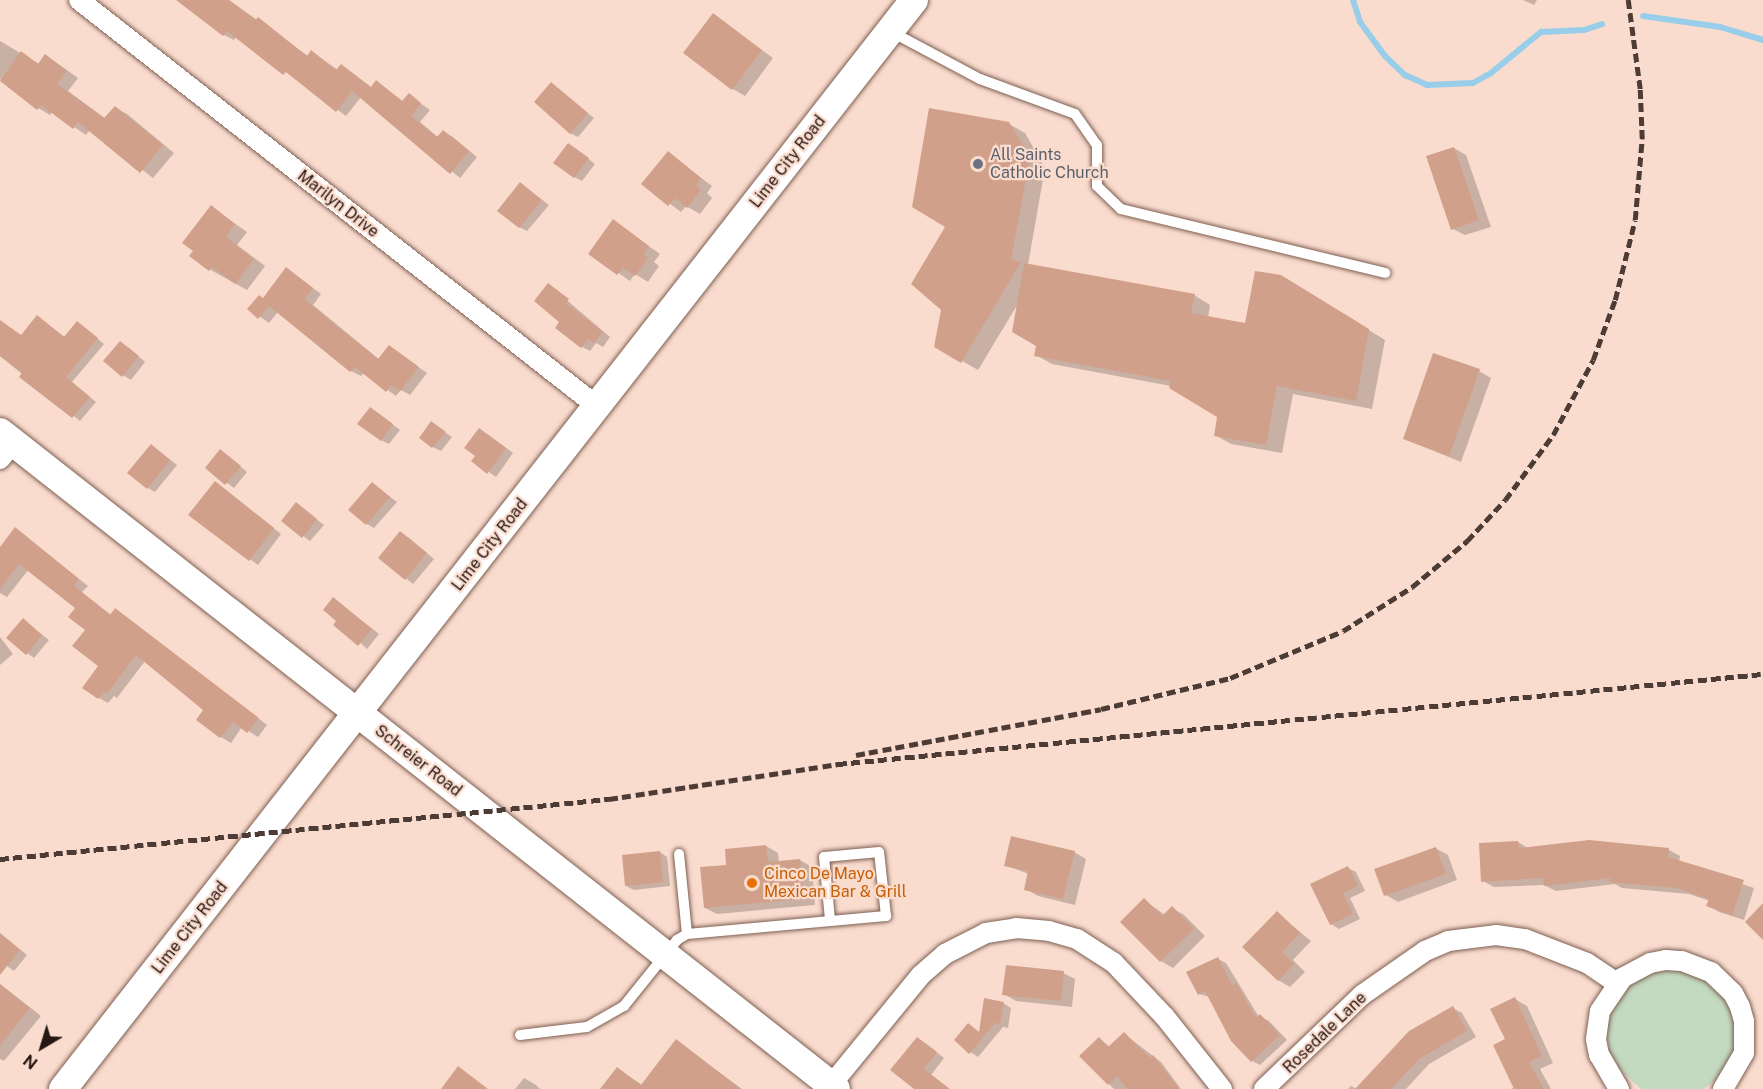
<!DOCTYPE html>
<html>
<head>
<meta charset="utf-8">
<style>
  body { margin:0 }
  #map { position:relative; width:1763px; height:1089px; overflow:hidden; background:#fadccf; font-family:"Public Sans",sans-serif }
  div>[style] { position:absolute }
  .green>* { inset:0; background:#c3dac0 }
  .shadow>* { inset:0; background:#0003 }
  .stream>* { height:6px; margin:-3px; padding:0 3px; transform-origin:3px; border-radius:3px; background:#98cee9 }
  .building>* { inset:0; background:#d1a08a }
  .roads { filter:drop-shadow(0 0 2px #7e5f51) drop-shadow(0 0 2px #7e5f51) }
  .lane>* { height:10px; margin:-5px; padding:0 5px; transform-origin:5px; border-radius:5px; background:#fff }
  .street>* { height:20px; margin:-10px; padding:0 10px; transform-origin:10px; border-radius:10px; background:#fff }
  .secondary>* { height:28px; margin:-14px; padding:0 14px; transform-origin:14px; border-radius:14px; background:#fff }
  .rail>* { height:4.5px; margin-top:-2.25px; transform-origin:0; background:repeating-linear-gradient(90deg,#4c3c35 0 9px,transparent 0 13.5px) }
  .dots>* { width:16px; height:16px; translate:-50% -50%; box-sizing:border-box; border:3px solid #fadccf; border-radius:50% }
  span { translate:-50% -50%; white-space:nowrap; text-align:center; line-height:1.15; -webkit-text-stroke:4.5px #fadccf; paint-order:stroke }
  .worship-label { font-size:16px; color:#5b616d }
  .left { translate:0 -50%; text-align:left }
  .street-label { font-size:16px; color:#251813 }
  .food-label { font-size:16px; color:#c56008 }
  .north { position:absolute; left:12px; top:1017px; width:60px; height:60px; -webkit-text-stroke:4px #fadccf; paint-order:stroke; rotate:218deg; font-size:16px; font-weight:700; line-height:24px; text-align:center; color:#251813 }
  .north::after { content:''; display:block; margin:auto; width:21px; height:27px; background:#251813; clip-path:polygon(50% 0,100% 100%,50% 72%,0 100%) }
</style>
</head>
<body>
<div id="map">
  <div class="green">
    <i style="clip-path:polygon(1660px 970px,1682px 970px,1703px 978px,1721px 992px,1732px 1011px,1736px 1033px,1733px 1055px,1722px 1074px,1704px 1089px,1641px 1089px,1618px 1068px,1609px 1050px,1607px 1029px,1612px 1010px,1622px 992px,1639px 978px)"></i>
  </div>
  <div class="shadow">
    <i style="clip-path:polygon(183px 0,229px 0,308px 56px,312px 52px,338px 70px,341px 66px,372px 88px,377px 82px,404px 102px,409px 95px,430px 110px,420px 122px,439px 138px,443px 132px,453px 137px,477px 157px,460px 178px,361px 97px,346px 116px,237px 36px,234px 40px,224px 35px,182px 2px)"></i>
    <i style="clip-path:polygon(1523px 0,1537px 0,1534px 5px)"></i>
    <i style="clip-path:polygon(713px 15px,773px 58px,745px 96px,733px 89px)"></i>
    <i style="clip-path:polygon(0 41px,39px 64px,45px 56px,57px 63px,78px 78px,68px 91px,106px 119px,115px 108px,127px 114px,174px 153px,153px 178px,90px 130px,86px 135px,52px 112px,50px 115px,38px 108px,0 79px)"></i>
    <i style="clip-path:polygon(551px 84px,594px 118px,578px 137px,570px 133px)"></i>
    <i style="clip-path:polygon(1009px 124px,1025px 133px,1045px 168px,1028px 265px,1194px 295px,1210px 305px,1208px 318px,1246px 325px,1297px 286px,1385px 340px,1372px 409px,1293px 394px,1282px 453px,1231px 444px,1215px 435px,1219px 416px,1171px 386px,1052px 364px,1036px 355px,1038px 345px,1019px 302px,978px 370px,936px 346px)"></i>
    <i style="clip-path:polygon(1454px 148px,1466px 155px,1491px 227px,1465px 235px,1453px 229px)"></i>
    <i style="clip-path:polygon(576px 149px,595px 164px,582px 181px,574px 177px)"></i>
    <i style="clip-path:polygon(668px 153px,712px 186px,707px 193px,712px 198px,700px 214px,686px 206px,681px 212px,643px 184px)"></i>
    <i style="clip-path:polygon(521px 184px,549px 205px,527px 231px,519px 227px)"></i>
    <i style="clip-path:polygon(211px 207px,247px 232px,237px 245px,265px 266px,247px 290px,209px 269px)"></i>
    <i style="clip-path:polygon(613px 221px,660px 254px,654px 262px,659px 266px,648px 282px,635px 274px,630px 281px,590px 253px)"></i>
    <i style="clip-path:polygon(287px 269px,321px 294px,313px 305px,380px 360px,389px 347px,427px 373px,410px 395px,401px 390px,396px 396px,364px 373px,361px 376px,351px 371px,278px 312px,269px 323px,249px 309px,264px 299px)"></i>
    <i style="clip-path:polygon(549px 285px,610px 337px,603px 347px,596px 343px,590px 351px,582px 347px,562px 321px)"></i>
    <i style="clip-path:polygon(38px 317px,66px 338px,85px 328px,104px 344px,72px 382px,96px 402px,80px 421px,0 356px,0 333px,22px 336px)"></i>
    <i style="clip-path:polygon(128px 347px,145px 362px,131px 380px,123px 375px)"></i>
    <i style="clip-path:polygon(1479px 371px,1491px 378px,1461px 462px,1404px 439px)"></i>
    <i style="clip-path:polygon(378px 413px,400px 430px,389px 444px,381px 440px)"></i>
    <i style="clip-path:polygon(439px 428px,452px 437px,441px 451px,433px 447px)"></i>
    <i style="clip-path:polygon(487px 434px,513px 453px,496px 477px,473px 461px)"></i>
    <i style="clip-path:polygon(159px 451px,177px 465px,155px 492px,148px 488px)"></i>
    <i style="clip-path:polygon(228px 456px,247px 472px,234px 488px,207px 468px)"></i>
    <i style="clip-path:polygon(372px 483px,397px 502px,374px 528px,367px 524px)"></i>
    <i style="clip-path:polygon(223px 488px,281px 534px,258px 565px,190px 515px)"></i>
    <i style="clip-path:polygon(297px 504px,324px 525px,310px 541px,283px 521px)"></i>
    <i style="clip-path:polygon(16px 529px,88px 586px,82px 592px,111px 615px,124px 616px,267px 725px,258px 737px,242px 727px,231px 743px,221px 737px,198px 720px,205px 710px,145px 661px,117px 698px,114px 696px,108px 703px,99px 698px,100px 666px,77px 608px,29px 569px,7px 597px,0 593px,0 550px)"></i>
    <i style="clip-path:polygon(408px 537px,434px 559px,413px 584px,380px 558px)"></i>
    <i style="clip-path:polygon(334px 599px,379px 634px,367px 649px,338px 621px)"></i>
    <i style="clip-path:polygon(23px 620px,49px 640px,34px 658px,27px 653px)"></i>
    <i style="clip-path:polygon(0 637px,13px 654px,0 665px)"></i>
    <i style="clip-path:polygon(1518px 842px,1529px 849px,1669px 850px,1680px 856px,1679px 862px,1754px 888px,1744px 920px,1719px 912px,1708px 906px,1710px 901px,1689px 894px,1622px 888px,1615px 884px,1556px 891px,1544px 885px,1494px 887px,1483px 881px)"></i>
    <i style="clip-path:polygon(766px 846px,778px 853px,779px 862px,800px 860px,812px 867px,815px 905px,717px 914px,705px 908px,728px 866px)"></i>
    <i style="clip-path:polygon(1435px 848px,1448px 855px,1457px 880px,1398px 902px,1386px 895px)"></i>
    <i style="clip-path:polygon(660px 852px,667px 857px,670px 886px,634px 890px,626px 886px)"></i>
    <i style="clip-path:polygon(1074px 852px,1086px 859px,1075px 905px,1038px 896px,1026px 889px,1029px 874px,1005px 865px)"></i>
    <i style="clip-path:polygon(1348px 868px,1356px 872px,1365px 891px,1350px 898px,1360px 919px,1339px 929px,1331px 924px)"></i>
    <i style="clip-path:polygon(1144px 900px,1165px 915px,1172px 908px,1184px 915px,1205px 936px,1173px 968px,1161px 961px)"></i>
    <i style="clip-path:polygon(1277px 913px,1311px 941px,1293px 960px,1305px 972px,1290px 987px,1278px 980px)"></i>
    <i style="clip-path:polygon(0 933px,27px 955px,14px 971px,0 961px)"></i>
    <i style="clip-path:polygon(1218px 959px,1226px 963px,1259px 1017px,1268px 1020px,1287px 1040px,1260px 1065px,1252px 1061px,1210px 997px,1199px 994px)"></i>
    <i style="clip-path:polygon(1063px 973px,1075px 979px,1072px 1007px,1016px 1001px,1004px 994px)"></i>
    <i style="clip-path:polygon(0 984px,41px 1016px,4px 1061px,0 1059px)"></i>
    <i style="clip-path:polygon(1515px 999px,1527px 1006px,1553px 1063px,1540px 1069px,1551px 1089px,1511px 1089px,1515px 1087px,1507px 1040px)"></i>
    <i style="clip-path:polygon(1003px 1003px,1011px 1008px,1008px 1028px,1003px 1027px,978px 1057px,970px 1052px)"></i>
    <i style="clip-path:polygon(1453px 1008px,1462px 1013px,1476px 1037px,1429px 1064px,1406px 1089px,1348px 1089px,1351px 1086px,1357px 1089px)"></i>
    <i style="clip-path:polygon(1124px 1034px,1161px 1062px,1181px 1089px,1114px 1089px,1081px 1056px,1099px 1038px,1110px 1047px)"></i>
    <i style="clip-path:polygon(676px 1041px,742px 1089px,602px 1089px,618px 1069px,642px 1085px)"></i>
    <i style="clip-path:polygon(925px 1043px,944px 1058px,931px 1075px,949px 1089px,916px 1089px)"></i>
    <i style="clip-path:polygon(524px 1078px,536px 1085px,540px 1089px,515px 1089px)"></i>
  </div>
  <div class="stream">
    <i style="left:1353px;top:0;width:23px;rotate:72deg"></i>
    <i style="left:1360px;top:22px;width:42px;rotate:53.7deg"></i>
    <i style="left:1385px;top:56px;width:28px;rotate:44deg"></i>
    <i style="left:1405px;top:75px;width:24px;rotate:24deg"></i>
    <i style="left:1427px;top:85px;width:46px;rotate:-2.5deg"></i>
    <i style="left:1473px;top:83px;width:21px;rotate:-29deg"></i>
    <i style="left:1491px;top:73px;width:65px;rotate:-39.4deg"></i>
    <i style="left:1541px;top:32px;width:43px;rotate:-2.7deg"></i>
    <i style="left:1584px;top:30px;width:19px;rotate:-18deg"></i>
    <i style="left:1643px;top:16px;width:78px;rotate:8.1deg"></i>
    <i style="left:1720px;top:27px;width:45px;rotate:16.8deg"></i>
  </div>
  <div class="building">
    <i style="clip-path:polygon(176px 0,229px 0,256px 20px,258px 17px,307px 56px,311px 50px,336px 70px,341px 64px,371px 87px,376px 80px,402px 101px,409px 93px,421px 103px,411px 116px,437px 137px,443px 130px,469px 151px,450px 174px,352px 91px,336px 112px,286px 72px,283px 75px,227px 31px,223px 36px)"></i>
    <i style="clip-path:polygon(713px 13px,762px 50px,732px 90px,683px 53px)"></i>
    <i style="clip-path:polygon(21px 51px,38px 64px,45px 54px,67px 71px,57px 84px,104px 118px,115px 106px,163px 145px,140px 173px,78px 122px,73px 129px,41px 105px,37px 110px,0 81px)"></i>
    <i style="clip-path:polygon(551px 82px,588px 113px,570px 134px,534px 102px)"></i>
    <i style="clip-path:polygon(929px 108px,1009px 122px,1030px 157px,1011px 260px,1021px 262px,961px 363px,934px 347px,941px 310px,911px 284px,945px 227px,912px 207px)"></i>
    <i style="clip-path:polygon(568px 143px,589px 158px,574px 178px,553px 163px)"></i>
    <i style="clip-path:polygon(1454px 147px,1479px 220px,1451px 230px,1426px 156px)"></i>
    <i style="clip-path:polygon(668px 151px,701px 178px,696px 185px,701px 190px,687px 208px,675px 198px,668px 206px,641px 184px)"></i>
    <i style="clip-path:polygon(520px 182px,542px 200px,519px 228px,497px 211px)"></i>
    <i style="clip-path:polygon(211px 205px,235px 224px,226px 237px,254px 259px,235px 284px,212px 267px,209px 271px,189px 256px,193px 251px,182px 243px)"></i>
    <i style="clip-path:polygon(613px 219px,649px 246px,643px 254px,648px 258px,635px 276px,623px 268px,617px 275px,588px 254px)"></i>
    <i style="clip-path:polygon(1024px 263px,1195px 294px,1191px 313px,1245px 323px,1255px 271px,1281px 275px,1369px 329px,1356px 401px,1277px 386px,1266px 445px,1214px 436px,1217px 417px,1169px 388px,1171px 381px,1034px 356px,1036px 346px,1012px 332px)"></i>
    <i style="clip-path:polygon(286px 267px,313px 288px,304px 299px,378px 359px,389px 345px,419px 367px,400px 391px,391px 385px,386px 392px,355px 367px,350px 372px,269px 306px,258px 319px,247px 309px,259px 295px,263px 298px)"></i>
    <i style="clip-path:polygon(548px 283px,569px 299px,566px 303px,603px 332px,594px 343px,588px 339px,581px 348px,555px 328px,559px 322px,534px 301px)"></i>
    <i style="clip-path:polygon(37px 315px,64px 337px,77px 321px,98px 338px,66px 377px,90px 397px,72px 418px,19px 377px,22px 373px,0 356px,0 320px,21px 335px)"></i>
    <i style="clip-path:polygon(120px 341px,139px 356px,122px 377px,103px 361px)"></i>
    <i style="clip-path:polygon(1433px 353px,1480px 369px,1449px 456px,1403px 439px)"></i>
    <i style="clip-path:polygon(370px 407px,393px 424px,381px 441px,357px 424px)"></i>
    <i style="clip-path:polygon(431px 421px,446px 432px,432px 448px,419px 438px)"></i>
    <i style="clip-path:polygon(479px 428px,506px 448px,487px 474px,471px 461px,475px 456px,464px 448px)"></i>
    <i style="clip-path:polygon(151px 444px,170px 460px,147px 489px,127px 473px)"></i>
    <i style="clip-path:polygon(220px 449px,241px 466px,225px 485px,205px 468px)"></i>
    <i style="clip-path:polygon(215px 481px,274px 528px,249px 561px,188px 515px)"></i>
    <i style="clip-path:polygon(372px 482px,390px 497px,366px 525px,348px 510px)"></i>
    <i style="clip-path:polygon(296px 502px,317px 519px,302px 538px,281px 521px)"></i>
    <i style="clip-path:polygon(15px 527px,79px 579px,74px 586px,110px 615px,115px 608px,259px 718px,247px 733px,233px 722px,220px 738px,196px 720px,203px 710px,136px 655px,107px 694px,104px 691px,98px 699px,82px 688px,98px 666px,72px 646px,85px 630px,68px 617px,75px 608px,19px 564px,0 589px,0 547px)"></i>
    <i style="clip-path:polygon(400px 531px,427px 553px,405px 580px,378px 558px)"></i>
    <i style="clip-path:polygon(333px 597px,372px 629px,358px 646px,333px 625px,336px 621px,323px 610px)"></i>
    <i style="clip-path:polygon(23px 618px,42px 635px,26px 655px,6px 638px)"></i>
    <i style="clip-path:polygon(1011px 836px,1075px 851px,1063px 899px,1024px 890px,1028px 871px,1004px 866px)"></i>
    <i style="clip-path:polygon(1589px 840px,1669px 848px,1668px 857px,1744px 880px,1732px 915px,1706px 906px,1709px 899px,1677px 888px,1609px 882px,1610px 878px,1544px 886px,1543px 878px,1481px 882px,1479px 843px,1518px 841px,1519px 848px)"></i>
    <i style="clip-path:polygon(766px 845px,768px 862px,800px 859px,804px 899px,704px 908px,700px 867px,726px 865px,725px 849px)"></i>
    <i style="clip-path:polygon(1436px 847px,1446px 874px,1384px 896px,1374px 869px)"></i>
    <i style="clip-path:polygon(660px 851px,663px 882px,625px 886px,622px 855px)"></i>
    <i style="clip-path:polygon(1348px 866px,1358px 886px,1343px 893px,1353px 914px,1330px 925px,1310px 884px)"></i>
    <i style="clip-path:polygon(1144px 898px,1162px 916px,1172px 906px,1194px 929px,1160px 962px,1120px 922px)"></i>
    <i style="clip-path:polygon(1763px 903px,1763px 940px,1745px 922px)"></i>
    <i style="clip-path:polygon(1277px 911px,1300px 933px,1282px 952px,1294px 964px,1278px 981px,1242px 947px)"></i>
    <i style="clip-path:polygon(0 933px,20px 950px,0 975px)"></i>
    <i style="clip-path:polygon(1218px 957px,1232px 985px,1236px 983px,1256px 1018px,1260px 1014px,1280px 1035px,1251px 1062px,1231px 1041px,1205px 991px,1198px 995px,1186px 972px)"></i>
    <i style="clip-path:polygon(1006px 965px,1064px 971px,1061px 1001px,1002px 995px)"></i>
    <i style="clip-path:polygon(0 984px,30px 1008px,0 1045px)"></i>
    <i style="clip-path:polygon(1515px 997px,1542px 1056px,1529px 1062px,1544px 1089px,1514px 1089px,1493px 1045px,1505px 1039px,1490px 1009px)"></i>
    <i style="clip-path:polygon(984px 998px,1004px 1002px,1000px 1024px,995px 1023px,969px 1054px,954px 1040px,968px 1023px,979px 1032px)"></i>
    <i style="clip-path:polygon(1453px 1006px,1467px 1031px,1419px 1059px,1391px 1089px,1355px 1089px,1409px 1031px)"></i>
    <i style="clip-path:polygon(1124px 1032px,1150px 1058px,1153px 1055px,1179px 1089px,1127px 1089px,1117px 1076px,1108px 1085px,1079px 1056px,1099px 1037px,1108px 1047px)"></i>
    <i style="clip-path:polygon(917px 1037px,937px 1052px,924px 1069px,950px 1089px,914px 1089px,890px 1070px)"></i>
    <i style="clip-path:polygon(676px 1039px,741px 1089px,600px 1089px,617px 1067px,641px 1085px)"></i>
    <i style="clip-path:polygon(458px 1066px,488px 1089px,441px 1089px)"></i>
  </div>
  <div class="roads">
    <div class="lane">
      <i style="left:890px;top:31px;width:102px;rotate:28.1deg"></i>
      <i style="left:980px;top:79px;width:101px;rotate:20.2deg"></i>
      <i style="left:1075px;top:114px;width:38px;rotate:55deg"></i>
      <i style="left:1097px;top:145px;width:41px;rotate:90deg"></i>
      <i style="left:1097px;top:186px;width:33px;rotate:44deg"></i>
      <i style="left:1121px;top:209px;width:272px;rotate:13.6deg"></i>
      <i style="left:679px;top:854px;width:80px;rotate:84.3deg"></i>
      <i style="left:520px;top:1035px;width:67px;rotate:-6.8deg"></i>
      <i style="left:587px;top:1027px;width:43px;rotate:-29.6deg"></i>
      <i style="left:624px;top:1006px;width:85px;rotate:-51.2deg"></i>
      <i style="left:677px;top:940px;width:12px;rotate:-31deg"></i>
      <i style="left:687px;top:934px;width:200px;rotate:-5.2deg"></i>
      <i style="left:886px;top:916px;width:64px;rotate:-96.2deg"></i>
      <i style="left:879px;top:852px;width:55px;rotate:174.8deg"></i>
      <i style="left:824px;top:857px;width:62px;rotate:84.5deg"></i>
    </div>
    <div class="street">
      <i style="left:79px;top:0;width:660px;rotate:38.1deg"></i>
      <i style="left:0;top:459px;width:21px;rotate:-51deg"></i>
      <i style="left:831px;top:1085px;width:142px;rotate:-50.7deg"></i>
      <i style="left:921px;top:975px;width:32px;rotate:-41deg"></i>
      <i style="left:945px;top:954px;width:46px;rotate:-27.1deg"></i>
      <i style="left:986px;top:933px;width:30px;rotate:-9deg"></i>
      <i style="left:1016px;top:928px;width:33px;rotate:5deg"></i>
      <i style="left:1049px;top:931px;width:29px;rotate:16deg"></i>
      <i style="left:1077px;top:939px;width:44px;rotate:33deg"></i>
      <i style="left:1114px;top:963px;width:74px;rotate:46.6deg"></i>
      <i style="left:1165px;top:1017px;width:92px;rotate:51.6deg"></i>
      <i style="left:1264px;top:1089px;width:136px;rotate:-43.8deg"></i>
      <i style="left:1362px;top:995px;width:77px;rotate:-34.9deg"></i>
      <i style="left:1425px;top:951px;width:25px;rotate:-23deg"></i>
      <i style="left:1448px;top:941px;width:48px;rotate:-7.1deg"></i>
      <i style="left:1496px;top:935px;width:29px;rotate:8deg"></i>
      <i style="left:1525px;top:939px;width:66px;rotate:21.2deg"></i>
      <i style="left:1587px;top:963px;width:36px;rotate:34deg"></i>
      <i style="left:1619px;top:1089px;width:39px;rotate:-120deg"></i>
      <i style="left:1599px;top:1055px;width:16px;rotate:-101deg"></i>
      <i style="left:1596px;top:1039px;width:28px;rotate:-82deg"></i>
      <i style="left:1600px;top:1011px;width:40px;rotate:-56deg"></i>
      <i style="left:1622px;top:978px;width:32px;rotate:-28deg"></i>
      <i style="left:1650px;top:963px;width:16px;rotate:-11deg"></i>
      <i style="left:1666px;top:960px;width:16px;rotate:4deg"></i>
      <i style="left:1682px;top:961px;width:31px;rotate:21deg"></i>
      <i style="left:1711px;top:972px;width:30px;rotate:44deg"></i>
      <i style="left:1733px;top:993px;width:16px;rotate:63deg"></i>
      <i style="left:1740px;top:1007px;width:15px;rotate:74deg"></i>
      <i style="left:1744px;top:1021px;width:32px;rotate:90deg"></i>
      <i style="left:1744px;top:1053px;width:42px;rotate:120.3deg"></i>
    </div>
    <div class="secondary">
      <i style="left:0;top:432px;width:1063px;rotate:38.16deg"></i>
      <i style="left:63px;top:1089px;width:1382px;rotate:-51.99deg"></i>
    </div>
  </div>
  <div class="rail">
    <i style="left:856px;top:755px;width:249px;rotate:-10.6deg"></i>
    <i style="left:1101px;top:709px;width:133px;rotate:-13.5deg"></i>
    <i style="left:1230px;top:678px;width:122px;rotate:-22.6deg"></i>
    <i style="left:1343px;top:631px;width:82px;rotate:-32.5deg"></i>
    <i style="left:1412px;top:587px;width:72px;rotate:-39.9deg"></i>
    <i style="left:1467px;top:541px;width:56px;rotate:-47.2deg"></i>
    <i style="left:1505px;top:500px;width:81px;rotate:-53.6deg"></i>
    <i style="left:1553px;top:435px;width:85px;rotate:-61.9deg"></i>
    <i style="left:1593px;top:360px;width:64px;rotate:-69.9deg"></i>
    <i style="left:1615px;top:300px;width:82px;rotate:-76deg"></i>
    <i style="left:1635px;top:220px;width:81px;rotate:-85.1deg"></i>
    <i style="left:1642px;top:139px;width:50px;rotate:-92.3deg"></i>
    <i style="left:1640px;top:89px;width:90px;rotate:-97.7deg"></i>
    <i style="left:0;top:859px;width:612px;rotate:-5.63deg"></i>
    <i style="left:609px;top:799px;width:232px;rotate:-8.7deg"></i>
    <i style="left:838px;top:764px;width:929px;rotate:-5.56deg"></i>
  </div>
  <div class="dots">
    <i style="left:978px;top:164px;background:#6b7280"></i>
    <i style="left:752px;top:883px;background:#e8710a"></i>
  </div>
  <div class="worship-label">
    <span class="left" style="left:990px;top:164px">All Saints<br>Catholic Church</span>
  </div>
  <div class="street-label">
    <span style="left:788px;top:162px;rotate:-52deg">Lime City Road</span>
    <span style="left:338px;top:204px;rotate:38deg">Marilyn Drive</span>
    <span style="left:490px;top:545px;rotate:-52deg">Lime City Road</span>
    <span style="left:418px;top:761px;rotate:38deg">Schreier Road</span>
    <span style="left:190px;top:928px;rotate:-52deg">Lime City Road</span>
    <span style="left:1325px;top:1033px;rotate:-44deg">Rosedale Lane</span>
  </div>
  <div class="food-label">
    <span class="left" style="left:764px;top:883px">Cinco De Mayo<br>Mexican Bar &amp; Grill</span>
  </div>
  <div class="north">N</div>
</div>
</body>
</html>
